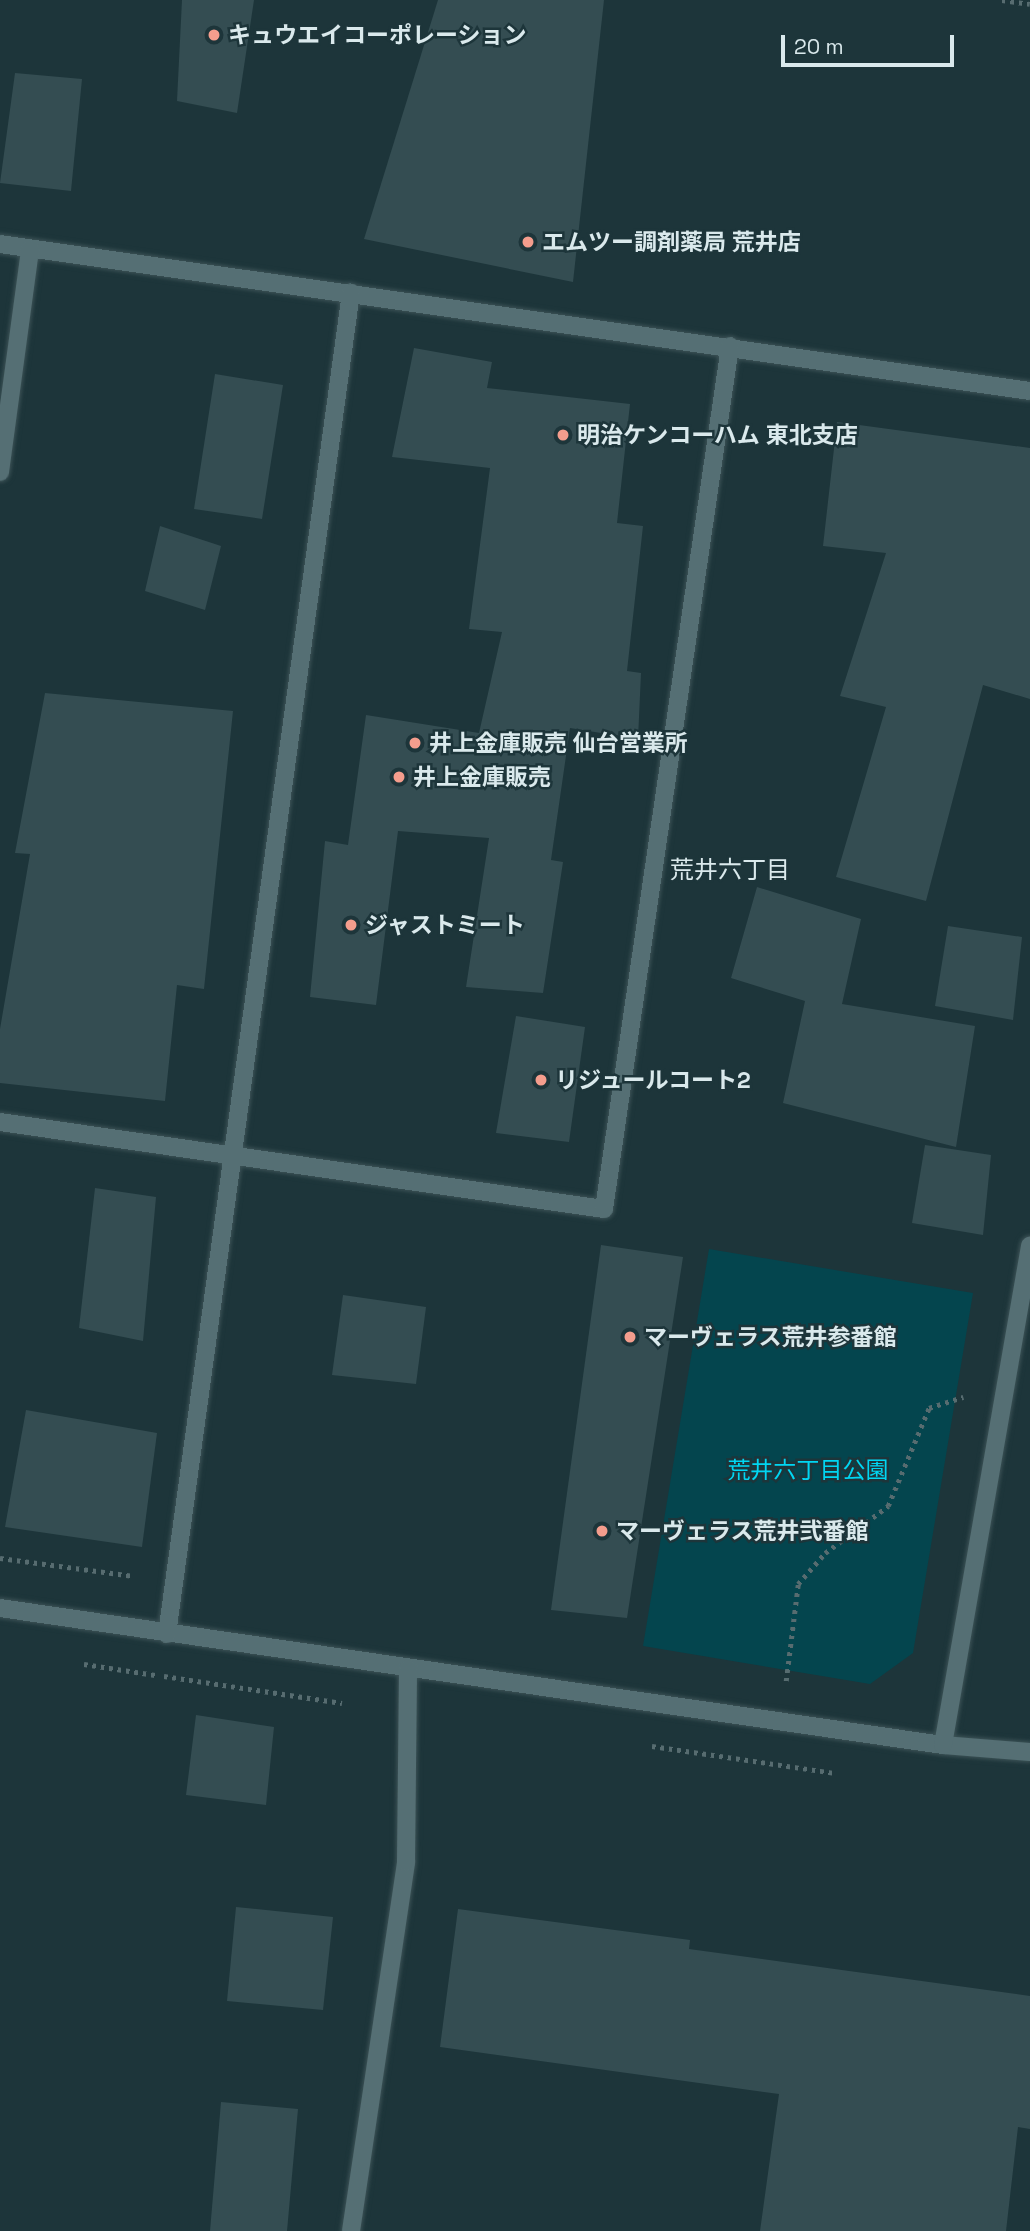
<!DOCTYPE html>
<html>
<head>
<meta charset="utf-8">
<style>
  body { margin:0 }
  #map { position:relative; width:1030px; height:2231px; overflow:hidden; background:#1d353a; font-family:"Space Grotesk","Noto Sans JP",sans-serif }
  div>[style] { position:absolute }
  .green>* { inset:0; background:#04454e }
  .building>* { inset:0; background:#344d52 }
  .path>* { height:4.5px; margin-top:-2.25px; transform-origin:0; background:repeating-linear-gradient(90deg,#576c70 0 3.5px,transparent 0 8.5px) }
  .roads { filter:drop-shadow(0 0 2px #3c5256) drop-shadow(0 0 2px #3c5256) }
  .street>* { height:18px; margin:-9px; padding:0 9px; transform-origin:9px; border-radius:9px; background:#556f74 }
  .dots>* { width:19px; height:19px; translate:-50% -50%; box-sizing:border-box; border:4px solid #1d353a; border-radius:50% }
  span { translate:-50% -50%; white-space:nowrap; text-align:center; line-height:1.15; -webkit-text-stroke:5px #1d353a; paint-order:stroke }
  .poi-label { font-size:23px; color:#dae9ec; font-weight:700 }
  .left { translate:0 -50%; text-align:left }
  .park-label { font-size:23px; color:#00d6f2 }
  .neighbourhood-label { font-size:24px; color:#dae9ec }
  .scale { position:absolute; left:781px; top:35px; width:173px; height:32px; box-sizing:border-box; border:4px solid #dae9ec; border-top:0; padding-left:9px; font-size:21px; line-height:24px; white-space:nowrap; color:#dae9ec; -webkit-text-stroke:5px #1d353a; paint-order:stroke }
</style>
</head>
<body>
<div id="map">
  <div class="green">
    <i style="clip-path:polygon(709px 1249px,973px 1293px,913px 1653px,870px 1684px,643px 1646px)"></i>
  </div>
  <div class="building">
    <i style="clip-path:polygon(182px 0,254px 0,237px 113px,177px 101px)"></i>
    <i style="clip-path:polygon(438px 0,604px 0,573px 282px,364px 239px)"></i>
    <i style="clip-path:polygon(15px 73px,82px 79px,71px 191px,0 183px)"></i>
    <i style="clip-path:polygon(414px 348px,492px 362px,487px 388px,630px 404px,617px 523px,643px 526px,627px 671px,641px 673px,638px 739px,570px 728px,551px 860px,563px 862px,543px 993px,466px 987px,489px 838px,398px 831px,376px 1005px,310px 997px,325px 841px,348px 845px,366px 715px,479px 733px,502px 632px,469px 629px,490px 468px,392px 457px)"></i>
    <i style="clip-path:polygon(215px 374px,283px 385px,262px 519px,194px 509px)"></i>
    <i style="clip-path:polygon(837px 422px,1030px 448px,1030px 699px,983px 685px,926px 901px,836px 877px,886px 707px,840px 696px,886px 553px,823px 546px)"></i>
    <i style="clip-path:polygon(160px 526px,221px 546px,205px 610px,145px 591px)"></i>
    <i style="clip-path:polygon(45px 693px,233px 711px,204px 989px,177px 985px,165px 1101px,0 1083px,0 1029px,30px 854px,15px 853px)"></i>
    <i style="clip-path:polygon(757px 887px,861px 919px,842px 1004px,975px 1026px,956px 1147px,783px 1103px,805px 1001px,731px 978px)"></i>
    <i style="clip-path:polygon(948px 926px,1022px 937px,1013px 1020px,935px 1006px)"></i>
    <i style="clip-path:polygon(516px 1016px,585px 1027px,569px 1142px,496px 1133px)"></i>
    <i style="clip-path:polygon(925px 1145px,991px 1155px,983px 1235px,912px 1223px)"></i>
    <i style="clip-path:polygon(95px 1188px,156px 1197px,143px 1341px,79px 1328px)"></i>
    <i style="clip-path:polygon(601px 1245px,683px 1257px,627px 1618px,551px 1610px)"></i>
    <i style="clip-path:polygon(343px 1295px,426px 1307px,416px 1384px,332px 1375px)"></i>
    <i style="clip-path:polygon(26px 1410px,157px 1433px,142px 1547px,5px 1527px)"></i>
    <i style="clip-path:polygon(196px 1715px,274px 1727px,266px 1805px,186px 1795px)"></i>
    <i style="clip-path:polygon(236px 1907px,333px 1917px,323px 2010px,227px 2001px)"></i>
    <i style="clip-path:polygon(458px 1909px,690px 1940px,689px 1949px,1030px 1996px,1030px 2129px,1018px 2127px,1006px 2231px,760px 2231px,779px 2094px,440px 2047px)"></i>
    <i style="clip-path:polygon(221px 2102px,298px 2109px,287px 2231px,210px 2231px)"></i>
  </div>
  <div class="path">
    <i style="left:1002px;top:0;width:28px;rotate:8deg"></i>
    <i style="left:0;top:1558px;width:135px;rotate:7.7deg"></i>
    <i style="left:84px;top:1664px;width:72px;rotate:8.8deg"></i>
    <i style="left:164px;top:1676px;width:180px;rotate:8.6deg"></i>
    <i style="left:786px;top:1681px;width:98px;rotate:-82.9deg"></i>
    <i style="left:798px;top:1584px;width:41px;rotate:-48.9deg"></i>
    <i style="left:825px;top:1553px;width:79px;rotate:-36.7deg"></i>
    <i style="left:888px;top:1506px;width:106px;rotate:-67.3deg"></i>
    <i style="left:929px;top:1408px;width:36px;rotate:-18deg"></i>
    <i style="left:652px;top:1746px;width:184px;rotate:8.4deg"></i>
  </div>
  <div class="roads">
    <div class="street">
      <i style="left:0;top:244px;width:1040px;rotate:8.12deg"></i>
      <i style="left:0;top:472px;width:225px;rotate:-82.3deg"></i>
      <i style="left:0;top:1122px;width:610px;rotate:8.2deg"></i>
      <i style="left:604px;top:1209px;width:872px;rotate:-81.69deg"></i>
      <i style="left:0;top:1608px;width:953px;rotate:8.27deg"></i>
      <i style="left:943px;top:1745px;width:87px;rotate:4.6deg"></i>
      <i style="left:167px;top:1634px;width:1354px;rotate:-82.19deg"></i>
      <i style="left:943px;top:1745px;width:507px;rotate:-80.11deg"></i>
      <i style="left:351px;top:2231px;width:373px;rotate:-81.5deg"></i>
      <i style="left:406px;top:1862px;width:193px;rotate:-89.4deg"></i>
    </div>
  </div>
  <div class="dots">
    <i style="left:214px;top:35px;background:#f49d8d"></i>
    <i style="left:528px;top:242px;background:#f49d8d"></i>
    <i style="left:563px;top:435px;background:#f49d8d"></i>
    <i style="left:415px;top:743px;background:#f49d8d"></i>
    <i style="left:399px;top:777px;background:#f49d8d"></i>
    <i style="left:351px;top:925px;background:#f49d8d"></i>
    <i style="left:541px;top:1080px;background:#f49d8d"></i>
    <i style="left:630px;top:1337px;background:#f49d8d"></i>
    <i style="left:602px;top:1531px;background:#f49d8d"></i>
  </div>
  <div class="poi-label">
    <span class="left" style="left:228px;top:35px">キュウエイコーポレーション</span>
    <span class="left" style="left:542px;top:242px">エムツー調剤薬局 荒井店</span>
    <span class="left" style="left:577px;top:435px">明治ケンコーハム 東北支店</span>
    <span class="left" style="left:429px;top:743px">井上金庫販売 仙台営業所</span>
    <span class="left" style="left:413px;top:777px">井上金庫販売</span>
    <span class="left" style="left:365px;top:925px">ジャストミート</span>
    <span class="left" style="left:555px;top:1080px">リジュールコート2</span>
    <span class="left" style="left:644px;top:1337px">マーヴェラス荒井参番館</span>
    <span class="left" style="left:616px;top:1531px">マーヴェラス荒井弐番館</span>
  </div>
  <div class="park-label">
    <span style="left:808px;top:1470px">荒井六丁目公園</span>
  </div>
  <div class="neighbourhood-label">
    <span style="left:730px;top:870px">荒井六丁目</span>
  </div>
  <div class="scale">20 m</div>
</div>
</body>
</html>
